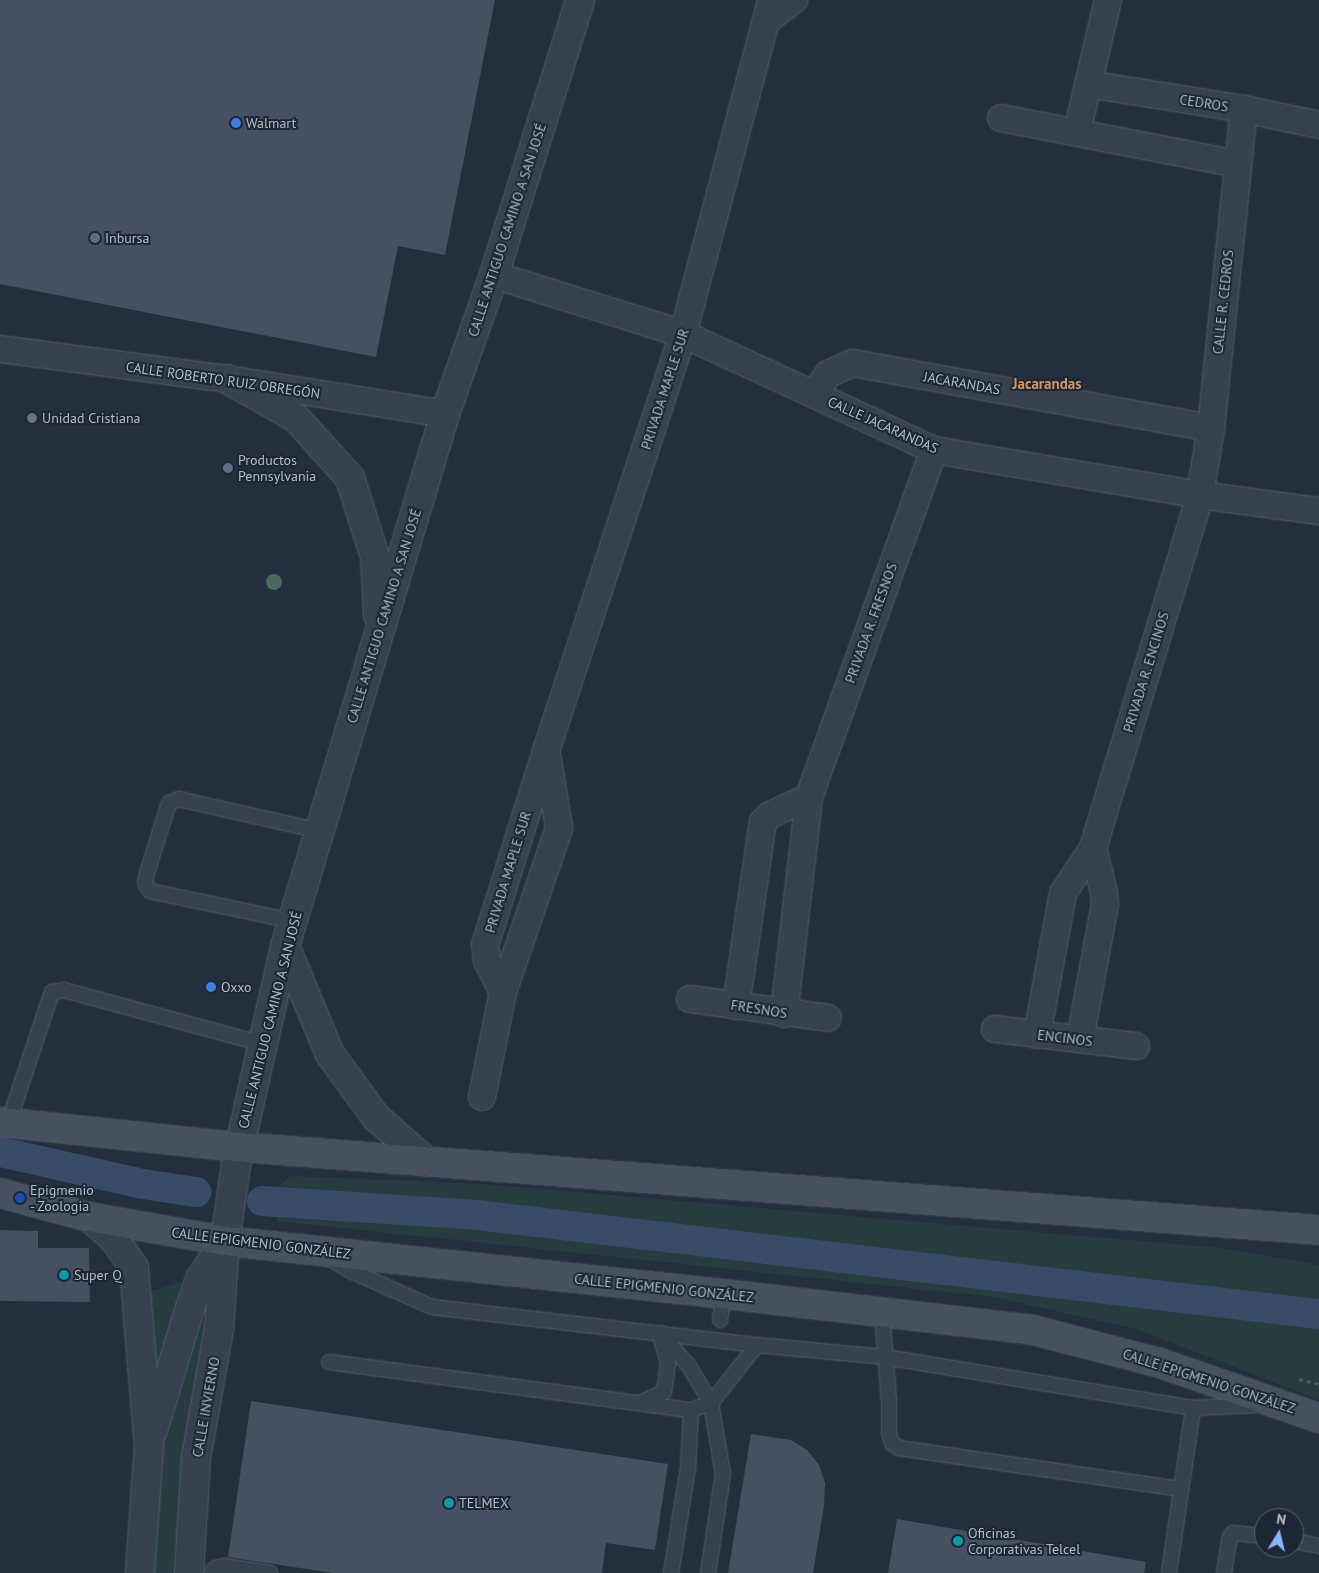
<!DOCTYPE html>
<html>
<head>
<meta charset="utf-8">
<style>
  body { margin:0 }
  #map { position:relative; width:1319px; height:1573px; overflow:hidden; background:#242f3e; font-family:"PT Sans",sans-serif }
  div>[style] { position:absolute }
  .green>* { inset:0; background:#263c3f }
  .canal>* { height:30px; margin:-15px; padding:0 15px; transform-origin:15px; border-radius:15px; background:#394c67 }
  .building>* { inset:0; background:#455162 }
  .path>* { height:3px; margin-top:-1.5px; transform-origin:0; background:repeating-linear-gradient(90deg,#44595c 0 4px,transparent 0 8px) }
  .roads { filter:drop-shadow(0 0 1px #565f6c) drop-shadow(0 0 1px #565f6c) }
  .service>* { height:14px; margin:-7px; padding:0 7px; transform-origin:7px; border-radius:7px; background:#38414e }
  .minor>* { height:26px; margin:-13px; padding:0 13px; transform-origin:13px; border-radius:13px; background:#38414e }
  .tertiary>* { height:28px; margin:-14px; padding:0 14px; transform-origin:14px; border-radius:14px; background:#38414e }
  .secondary>* { height:28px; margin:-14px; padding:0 14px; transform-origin:14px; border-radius:14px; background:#465061 }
  .trees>* { width:16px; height:16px; margin:-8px; border-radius:50%; background:#4b6a5d }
  .dots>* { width:14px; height:14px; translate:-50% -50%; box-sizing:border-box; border:2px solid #1d2633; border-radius:50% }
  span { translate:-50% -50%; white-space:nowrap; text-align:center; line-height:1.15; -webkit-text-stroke:4px #1d2633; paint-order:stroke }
  .street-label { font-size:14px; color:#b4bcc9 }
  .poi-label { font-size:14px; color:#b4bcc9 }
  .left { translate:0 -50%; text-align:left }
  .neighbourhood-label { font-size:15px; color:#d59563; font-weight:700 }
  .north { position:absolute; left:1254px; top:1508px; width:50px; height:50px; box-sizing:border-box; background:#1d2633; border:1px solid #59626f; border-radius:50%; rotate:9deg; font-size:14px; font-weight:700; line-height:20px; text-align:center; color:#b4bcc9 }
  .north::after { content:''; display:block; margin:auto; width:18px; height:22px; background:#8ab4f8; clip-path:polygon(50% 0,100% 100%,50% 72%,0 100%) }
</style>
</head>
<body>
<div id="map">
  <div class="green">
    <i style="clip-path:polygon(291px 1176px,484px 1184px,1220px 1248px,1319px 1265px,1319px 1400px,1137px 1329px,994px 1297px,277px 1221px,277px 1187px)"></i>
    <i style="clip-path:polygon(182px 1282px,151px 1422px,151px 1291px)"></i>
    <i style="clip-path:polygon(200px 1315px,208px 1329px,192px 1573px,152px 1573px,158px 1448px)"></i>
  </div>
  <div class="canal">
    <i style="left:0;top:1152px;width:147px;rotate:12.6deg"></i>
    <i style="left:143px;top:1184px;width:54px;rotate:8.6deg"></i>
    <i style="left:262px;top:1201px;width:215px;rotate:3.7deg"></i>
    <i style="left:477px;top:1215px;width:848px;rotate:6.71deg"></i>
  </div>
  <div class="building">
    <i style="clip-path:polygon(0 0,495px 0,445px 255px,398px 246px,376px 357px,0 284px)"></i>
    <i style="clip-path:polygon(0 1230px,38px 1231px,38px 1248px,89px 1248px,90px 1302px,0 1301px)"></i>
    <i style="clip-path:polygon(251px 1401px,668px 1464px,655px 1550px,606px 1543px,602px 1573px,333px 1573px,228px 1557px)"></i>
    <i style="clip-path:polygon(751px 1434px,791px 1440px,807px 1450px,819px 1465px,825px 1483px,824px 1506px,813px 1573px,728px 1573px)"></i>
    <i style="clip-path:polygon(897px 1519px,1146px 1562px,1144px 1573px,888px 1573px)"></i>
  </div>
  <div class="path">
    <i style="left:1299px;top:1379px;width:21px;rotate:14deg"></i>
  </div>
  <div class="roads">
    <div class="service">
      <i style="left:293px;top:921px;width:146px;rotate:-168.2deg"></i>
      <i style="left:150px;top:891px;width:9px;rotate:-122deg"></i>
      <i style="left:145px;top:883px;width:10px;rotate:-79deg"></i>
      <i style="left:147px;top:873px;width:73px;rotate:-72.6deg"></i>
      <i style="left:169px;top:803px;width:11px;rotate:-22deg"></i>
      <i style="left:179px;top:799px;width:145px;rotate:12.8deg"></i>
      <i style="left:8px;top:1124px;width:139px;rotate:-71.6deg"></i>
      <i style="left:52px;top:992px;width:12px;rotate:-9deg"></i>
      <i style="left:64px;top:990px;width:206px;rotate:15.2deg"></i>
      <i style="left:329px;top:1258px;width:26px;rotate:31deg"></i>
      <i style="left:351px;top:1271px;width:89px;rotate:24deg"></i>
      <i style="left:432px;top:1307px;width:327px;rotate:6.7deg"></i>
      <i style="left:757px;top:1345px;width:129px;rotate:5.4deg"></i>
      <i style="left:885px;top:1357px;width:312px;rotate:9.4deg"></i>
      <i style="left:1193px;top:1408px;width:66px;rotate:-2.6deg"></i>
      <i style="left:882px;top:1312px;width:89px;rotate:85.5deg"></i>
      <i style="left:889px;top:1401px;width:32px;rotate:90deg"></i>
      <i style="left:889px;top:1433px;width:10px;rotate:73deg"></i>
      <i style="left:892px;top:1443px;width:9px;rotate:36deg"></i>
      <i style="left:899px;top:1448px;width:285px;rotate:8.3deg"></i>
      <i style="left:720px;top:1320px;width:26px;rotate:-81deg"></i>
      <i style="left:660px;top:1333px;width:44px;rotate:48.7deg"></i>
      <i style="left:689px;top:1366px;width:43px;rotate:59.3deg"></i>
      <i style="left:711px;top:1403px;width:72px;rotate:80.4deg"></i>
      <i style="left:723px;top:1474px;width:100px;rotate:98.6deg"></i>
      <i style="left:329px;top:1362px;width:365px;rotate:7.6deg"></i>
      <i style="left:691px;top:1410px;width:21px;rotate:-19deg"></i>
      <i style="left:711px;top:1403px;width:74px;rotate:-51.6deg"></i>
      <i style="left:642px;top:1402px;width:24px;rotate:-24deg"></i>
      <i style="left:664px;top:1392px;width:29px;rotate:-82deg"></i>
      <i style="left:668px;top:1363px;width:26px;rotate:-106deg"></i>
      <i style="left:1294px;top:1541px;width:25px;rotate:11deg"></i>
      <i style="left:211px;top:1573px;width:6px;rotate:-51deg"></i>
      <i style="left:215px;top:1568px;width:10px;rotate:-11deg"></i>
      <i style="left:225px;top:1566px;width:46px;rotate:8.8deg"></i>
      <i style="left:671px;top:1573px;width:106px;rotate:-80.8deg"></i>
      <i style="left:688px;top:1468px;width:58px;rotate:-87deg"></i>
      <i style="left:1169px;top:1573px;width:167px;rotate:-81.7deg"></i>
      <i style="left:1224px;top:1573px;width:36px;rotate:-81deg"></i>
      <i style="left:1230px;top:1537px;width:5px;rotate:-53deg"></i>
      <i style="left:1233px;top:1533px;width:31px;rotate:6deg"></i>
    </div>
    <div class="minor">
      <i style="left:766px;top:21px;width:35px;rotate:-37deg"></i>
      <i style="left:1088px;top:84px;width:158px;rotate:9.1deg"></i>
      <i style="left:1244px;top:109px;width:77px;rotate:12deg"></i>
      <i style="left:1001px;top:118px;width:240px;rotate:11deg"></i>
      <i style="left:1077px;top:132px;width:136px;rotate:-76.8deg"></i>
      <i style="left:494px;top:275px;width:198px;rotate:17.3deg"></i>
      <i style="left:683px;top:334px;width:277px;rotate:24.8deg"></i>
      <i style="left:934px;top:450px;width:270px;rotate:9.6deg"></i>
      <i style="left:1200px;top:495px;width:120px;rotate:7.7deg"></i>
      <i style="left:0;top:349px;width:229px;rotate:7.5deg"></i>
      <i style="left:227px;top:379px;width:221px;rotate:9.1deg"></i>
      <i style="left:815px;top:394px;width:24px;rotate:-57deg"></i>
      <i style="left:828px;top:374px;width:27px;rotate:-24deg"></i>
      <i style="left:853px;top:363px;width:364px;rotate:10.3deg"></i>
      <i style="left:503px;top:992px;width:35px;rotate:-117deg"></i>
      <i style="left:487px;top:961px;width:16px;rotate:-97deg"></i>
      <i style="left:485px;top:945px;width:203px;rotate:-72.5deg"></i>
      <i style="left:546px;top:751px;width:439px;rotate:-71.8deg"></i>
      <i style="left:683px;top:334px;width:345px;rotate:-75.2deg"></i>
      <i style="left:690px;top:999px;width:139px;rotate:7.8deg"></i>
      <i style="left:736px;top:1006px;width:186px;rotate:-81.7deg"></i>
      <i style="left:763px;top:822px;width:10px;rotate:-45deg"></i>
      <i style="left:770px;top:815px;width:43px;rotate:-24.8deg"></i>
      <i style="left:784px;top:1014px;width:218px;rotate:-83.4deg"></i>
      <i style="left:809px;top:797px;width:369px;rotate:-70.2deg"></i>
      <i style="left:995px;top:1029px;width:142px;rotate:6.9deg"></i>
      <i style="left:1037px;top:1035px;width:144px;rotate:-79.6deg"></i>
      <i style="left:1063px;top:893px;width:54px;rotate:-56.3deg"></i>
      <i style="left:1093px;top:848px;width:369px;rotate:-73.1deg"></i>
      <i style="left:1200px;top:495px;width:68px;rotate:-80.7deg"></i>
      <i style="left:1211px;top:428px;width:321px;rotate:-84.1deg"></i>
      <i style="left:1080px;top:1039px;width:137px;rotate:-79.5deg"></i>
      <i style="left:1105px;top:904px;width:11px;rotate:-95deg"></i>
      <i style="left:1104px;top:893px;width:46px;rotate:-103.7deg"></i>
      <i style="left:482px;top:1097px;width:107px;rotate:-78.7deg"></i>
      <i style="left:503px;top:992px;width:173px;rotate:-71.1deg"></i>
      <i style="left:559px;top:828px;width:75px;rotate:-99.2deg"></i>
    </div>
    <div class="tertiary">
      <i style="left:227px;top:379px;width:79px;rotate:29.5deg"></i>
      <i style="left:296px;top:418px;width:81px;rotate:48deg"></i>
      <i style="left:350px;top:478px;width:83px;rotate:72.4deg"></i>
      <i style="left:375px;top:557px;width:58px;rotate:87deg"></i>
      <i style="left:285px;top:946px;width:117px;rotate:67.4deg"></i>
      <i style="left:330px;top:1054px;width:78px;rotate:53.9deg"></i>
      <i style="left:376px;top:1117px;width:68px;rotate:41.4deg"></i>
      <i style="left:89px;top:1217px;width:33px;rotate:41deg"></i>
      <i style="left:114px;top:1239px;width:35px;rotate:55deg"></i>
      <i style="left:134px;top:1268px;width:179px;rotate:85.2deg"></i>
      <i style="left:149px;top:1446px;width:127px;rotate:94.1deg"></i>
      <i style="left:153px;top:1430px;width:124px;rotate:-73.2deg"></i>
      <i style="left:189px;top:1311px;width:34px;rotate:-71deg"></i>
      <i style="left:200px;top:1279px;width:44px;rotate:-57deg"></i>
      <i style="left:189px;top:1573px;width:115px;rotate:-86.5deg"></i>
      <i style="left:196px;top:1458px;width:131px;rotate:-79.9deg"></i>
      <i style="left:219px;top:1329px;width:88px;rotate:-86.1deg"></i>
      <i style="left:225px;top:1241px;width:84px;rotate:-81.8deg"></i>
      <i style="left:237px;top:1158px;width:217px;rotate:-77.2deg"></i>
      <i style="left:285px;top:946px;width:556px;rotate:-73.26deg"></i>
      <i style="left:445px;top:414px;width:147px;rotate:-70.6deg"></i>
      <i style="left:494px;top:275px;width:288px;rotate:-72.6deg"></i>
    </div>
    <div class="secondary">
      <i style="left:0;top:1122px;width:240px;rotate:6deg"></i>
      <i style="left:239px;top:1147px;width:1083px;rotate:4.39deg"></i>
      <i style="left:0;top:1193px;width:92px;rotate:15.1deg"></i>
      <i style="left:89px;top:1217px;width:138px;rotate:10deg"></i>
      <i style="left:225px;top:1241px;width:502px;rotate:6.06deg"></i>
      <i style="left:724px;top:1294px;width:311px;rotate:6.6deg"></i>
      <i style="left:1033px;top:1330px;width:131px;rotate:14.6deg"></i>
      <i style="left:1160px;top:1363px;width:168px;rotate:19.1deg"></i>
    </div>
  </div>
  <div class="trees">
    <i style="left:274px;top:582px"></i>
  </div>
  <div class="dots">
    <i style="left:236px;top:123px;background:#3f7fe0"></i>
    <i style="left:95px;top:238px;background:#5c6f8a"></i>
    <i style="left:32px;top:418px;background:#6b7280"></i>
    <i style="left:228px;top:468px;background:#5c6f8a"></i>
    <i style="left:211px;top:987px;background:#3f7fe0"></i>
    <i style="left:20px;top:1198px;background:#1a4fb4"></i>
    <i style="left:64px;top:1275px;background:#0f9aa8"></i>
    <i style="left:449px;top:1503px;background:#0f9aa8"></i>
    <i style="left:958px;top:1541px;background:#0f9aa8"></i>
  </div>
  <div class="street-label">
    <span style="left:1204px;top:103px;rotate:9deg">CEDROS</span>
    <span style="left:507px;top:230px;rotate:-72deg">CALLE ANTIGUO CAMINO A SAN JOSÉ</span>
    <span style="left:1223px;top:302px;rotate:-84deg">CALLE R. CEDROS</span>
    <span style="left:223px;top:380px;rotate:8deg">CALLE ROBERTO RUIZ OBREGÓN</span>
    <span style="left:962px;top:383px;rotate:10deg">JACARANDAS</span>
    <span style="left:665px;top:389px;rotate:-72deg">PRIVADA MAPLE SUR</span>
    <span style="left:883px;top:425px;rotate:24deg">CALLE JACARANDAS</span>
    <span style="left:384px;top:616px;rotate:-73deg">CALLE ANTIGUO CAMINO A SAN JOSÉ</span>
    <span style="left:871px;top:623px;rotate:-70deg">PRIVADA R. FRESNOS</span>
    <span style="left:1146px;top:672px;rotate:-73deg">PRIVADA R. ENCINOS</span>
    <span style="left:508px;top:872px;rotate:-73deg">PRIVADA MAPLE SUR</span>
    <span style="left:759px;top:1009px;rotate:9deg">FRESNOS</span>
    <span style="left:270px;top:1020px;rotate:-76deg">CALLE ANTIGUO CAMINO A SAN JOSÉ</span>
    <span style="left:1065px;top:1038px;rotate:7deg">ENCINOS</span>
    <span style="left:261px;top:1243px;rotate:7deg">CALLE EPIGMENIO GONZÁLEZ</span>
    <span style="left:664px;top:1288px;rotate:6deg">CALLE EPIGMENIO GONZÁLEZ</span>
    <span style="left:1209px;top:1381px;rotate:18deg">CALLE EPIGMENIO GONZÁLEZ</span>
    <span style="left:206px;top:1407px;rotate:-80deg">CALLE INVIERNO</span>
  </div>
  <div class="poi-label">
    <span class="left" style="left:246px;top:123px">Walmart</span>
    <span class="left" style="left:105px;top:238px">Inbursa</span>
    <span class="left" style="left:42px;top:418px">Unidad Cristiana</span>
    <span class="left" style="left:238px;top:468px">Productos<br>Pennsylvania</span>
    <span class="left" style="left:221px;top:987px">Oxxo</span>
    <span class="left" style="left:30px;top:1198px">Epigmenio<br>- Zoologia</span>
    <span class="left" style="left:74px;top:1275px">Super Q</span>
    <span class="left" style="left:459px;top:1503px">TELMEX</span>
    <span class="left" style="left:968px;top:1541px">Oficinas<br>Corporativas Telcel</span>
  </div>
  <div class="neighbourhood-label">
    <span style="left:1047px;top:384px">Jacarandas</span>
  </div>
  <div class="north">N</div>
</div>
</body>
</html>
